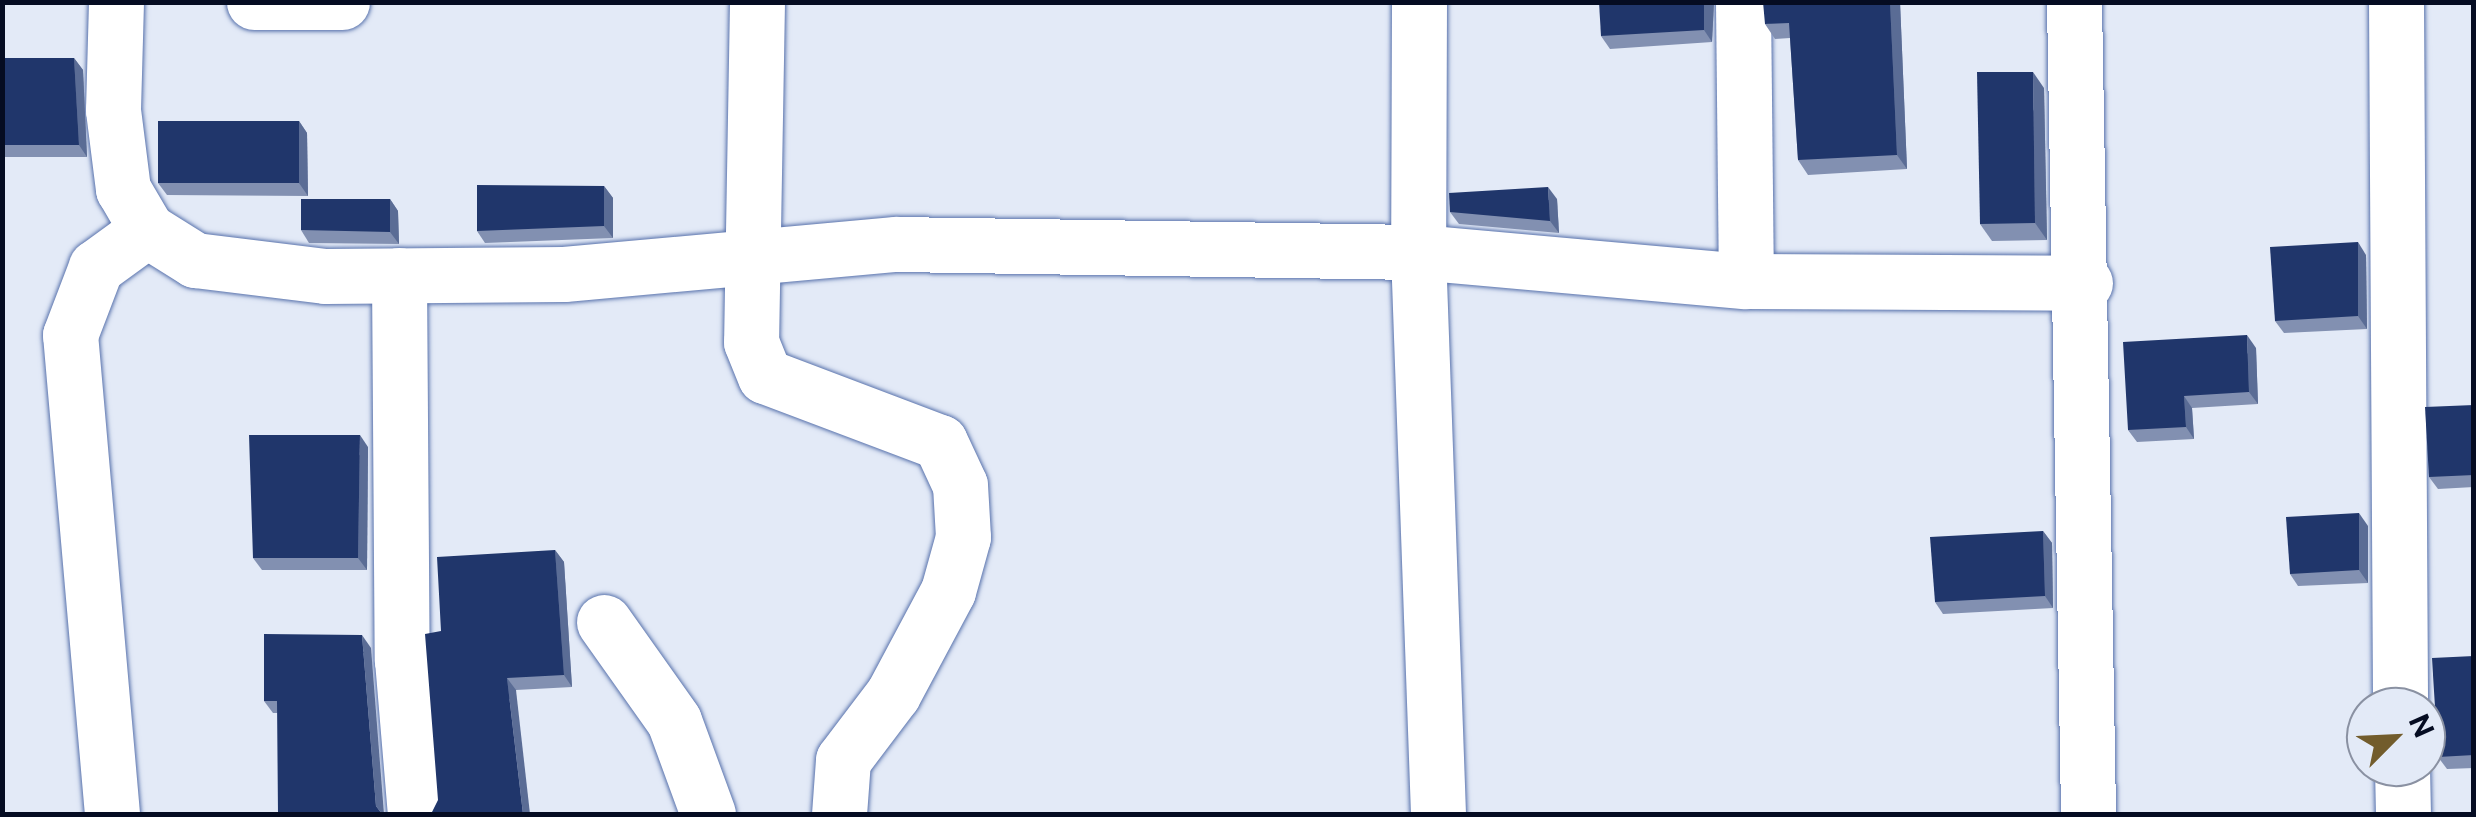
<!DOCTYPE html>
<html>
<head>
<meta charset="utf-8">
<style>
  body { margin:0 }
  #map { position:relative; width:2476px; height:817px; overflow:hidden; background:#e3eaf7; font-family:"Public Sans",sans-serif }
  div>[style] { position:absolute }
  .roads { filter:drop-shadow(0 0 2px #5872ac) drop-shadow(0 0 2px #5872ac) }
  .street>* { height:55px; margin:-27.5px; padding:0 27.5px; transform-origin:27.5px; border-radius:27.5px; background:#fff }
  .wall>* { inset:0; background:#8290b1 }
  .shaded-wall>* { inset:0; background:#5a6c95 }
  .building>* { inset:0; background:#20366b }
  span { translate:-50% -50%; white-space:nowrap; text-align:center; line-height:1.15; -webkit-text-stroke:10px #e3eaf7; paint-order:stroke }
  .frame { position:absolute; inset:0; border:5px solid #050c22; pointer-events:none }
  .north { position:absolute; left:2346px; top:687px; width:100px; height:100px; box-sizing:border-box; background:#e3eaf7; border:2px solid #8a91a2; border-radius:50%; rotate:66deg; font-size:28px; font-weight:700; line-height:40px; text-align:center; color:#050c22 }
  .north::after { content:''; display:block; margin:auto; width:35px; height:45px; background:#725c2c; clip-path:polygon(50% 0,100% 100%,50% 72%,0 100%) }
</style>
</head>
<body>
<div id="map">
  <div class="roads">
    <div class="street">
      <i style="left:116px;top:2px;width:108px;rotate:91.6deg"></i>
      <i style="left:113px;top:110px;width:80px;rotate:82.8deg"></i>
      <i style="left:123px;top:189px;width:48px;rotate:59.7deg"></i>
      <i style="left:147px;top:230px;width:57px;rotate:32deg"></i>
      <i style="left:195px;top:260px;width:131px;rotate:7deg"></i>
      <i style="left:325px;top:276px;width:239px;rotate:-0.5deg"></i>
      <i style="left:564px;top:274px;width:333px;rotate:-5.2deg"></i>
      <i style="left:896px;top:244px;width:522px;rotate:0.88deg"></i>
      <i style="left:1418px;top:252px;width:329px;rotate:5.1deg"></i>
      <i style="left:1746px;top:281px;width:339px;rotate:0.3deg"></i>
      <i style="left:254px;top:2px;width:88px"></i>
      <i style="left:757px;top:2px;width:340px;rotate:91deg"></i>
      <i style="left:751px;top:342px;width:37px;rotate:68deg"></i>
      <i style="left:765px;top:376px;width:187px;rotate:20.7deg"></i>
      <i style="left:940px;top:442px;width:47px;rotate:65.1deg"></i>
      <i style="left:960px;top:485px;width:52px;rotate:86.7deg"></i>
      <i style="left:963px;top:537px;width:56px;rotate:105.5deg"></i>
      <i style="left:948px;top:591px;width:117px;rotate:118.1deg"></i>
      <i style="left:893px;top:694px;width:83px;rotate:127.1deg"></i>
      <i style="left:843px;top:760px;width:54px;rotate:94.2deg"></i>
      <i style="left:1419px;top:2px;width:250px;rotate:90.2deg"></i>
      <i style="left:1418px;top:252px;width:562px;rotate:87.96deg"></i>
      <i style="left:1743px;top:2px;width:279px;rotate:89.4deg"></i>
      <i style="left:2074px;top:2px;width:812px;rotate:89.01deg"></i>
      <i style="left:2396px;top:2px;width:705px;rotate:89.67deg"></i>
      <i style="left:399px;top:275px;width:385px;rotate:89.6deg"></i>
      <i style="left:402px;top:660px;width:155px;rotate:85.2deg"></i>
      <i style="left:604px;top:622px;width:121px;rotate:54.7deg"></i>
      <i style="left:674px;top:721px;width:99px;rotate:69.9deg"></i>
      <i style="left:2402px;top:767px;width:47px;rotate:88.8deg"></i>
      <i style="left:112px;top:814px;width:481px;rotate:-95deg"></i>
      <i style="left:70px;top:335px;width:73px;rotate:-69.1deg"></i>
      <i style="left:96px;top:267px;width:63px;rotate:-36deg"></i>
    </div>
  </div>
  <div class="wall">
    <i style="clip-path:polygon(1714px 2px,1712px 42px,1610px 49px,1601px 36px)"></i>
    <i style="clip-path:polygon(1900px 2px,1907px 169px,1808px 175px,1798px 160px,1790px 38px,1775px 39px,1765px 24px)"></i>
    <i style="clip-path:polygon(2px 58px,74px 58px,83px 70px,87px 157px,2px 157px)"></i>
    <i style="clip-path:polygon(2044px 88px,2047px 240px,1992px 241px,1980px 224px)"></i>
    <i style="clip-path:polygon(299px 121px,307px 133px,308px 196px,167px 195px,158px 183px)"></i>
    <i style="clip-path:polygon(604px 186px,613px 198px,613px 238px,485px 243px,477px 231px)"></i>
    <i style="clip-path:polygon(390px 199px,398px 211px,399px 244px,309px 243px,301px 230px)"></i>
    <i style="clip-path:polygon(1557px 199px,1559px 233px,1459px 224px,1450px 212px)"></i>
    <i style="clip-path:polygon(2366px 255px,2367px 329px,2284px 333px,2275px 321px)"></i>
    <i style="clip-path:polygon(2256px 348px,2258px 404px,2192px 408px,2194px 439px,2137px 442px,2128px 430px)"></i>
    <i style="clip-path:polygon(2474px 405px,2474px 487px,2438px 489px,2429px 477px)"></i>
    <i style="clip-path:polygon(368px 447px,367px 570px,262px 570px,253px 558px)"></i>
    <i style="clip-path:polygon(2368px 526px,2368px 583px,2298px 586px,2290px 574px)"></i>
    <i style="clip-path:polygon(2043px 531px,2052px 543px,2053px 608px,1943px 614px,1935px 602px)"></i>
    <i style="clip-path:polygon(555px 550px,564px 562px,572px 687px,516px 690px,438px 800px,441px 631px)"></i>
    <i style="clip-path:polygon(371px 648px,277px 713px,273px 713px,264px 701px)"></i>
    <i style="clip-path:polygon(2474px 656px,2474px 768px,2447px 769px,2438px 757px)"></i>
  </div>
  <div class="shaded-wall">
    <i style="clip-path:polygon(1704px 2px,1714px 2px,1712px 42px,1704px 30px)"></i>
    <i style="clip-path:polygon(1890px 2px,1900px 2px,1907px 169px,1897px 155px)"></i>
    <i style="clip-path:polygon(74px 58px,83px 70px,87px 157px,79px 145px)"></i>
    <i style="clip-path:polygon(2033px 72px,2044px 88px,2047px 240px,2035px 223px)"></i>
    <i style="clip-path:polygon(299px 121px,307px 133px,308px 196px,299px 183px)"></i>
    <i style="clip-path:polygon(604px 186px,613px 198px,613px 238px,604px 226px)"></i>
    <i style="clip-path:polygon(1548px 187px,1557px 199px,1559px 233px,1550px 221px)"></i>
    <i style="clip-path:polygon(390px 199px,398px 211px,399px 244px,390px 232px)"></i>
    <i style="clip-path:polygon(2358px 242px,2366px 255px,2367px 329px,2358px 316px)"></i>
    <i style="clip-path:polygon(2247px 335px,2256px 348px,2258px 404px,2249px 392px)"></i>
    <i style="clip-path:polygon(2184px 396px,2192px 408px,2194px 439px,2186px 427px)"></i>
    <i style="clip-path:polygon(360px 435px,368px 447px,367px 570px,358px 558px)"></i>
    <i style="clip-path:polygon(2359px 513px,2368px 526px,2368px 583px,2359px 570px)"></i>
    <i style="clip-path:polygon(2043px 531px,2052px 543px,2053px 608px,2045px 596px)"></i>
    <i style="clip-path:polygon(555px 550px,564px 562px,572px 687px,564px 675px)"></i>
    <i style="clip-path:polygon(362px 635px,371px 648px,384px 814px,382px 814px,376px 806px)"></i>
    <i style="clip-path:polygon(507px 678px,516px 690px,530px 814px,523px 814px)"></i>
  </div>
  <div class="building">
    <i style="clip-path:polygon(1599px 2px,1704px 2px,1704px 30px,1601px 36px)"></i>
    <i style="clip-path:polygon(1763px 2px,1890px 2px,1897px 155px,1798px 160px,1789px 23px,1765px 24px)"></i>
    <i style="clip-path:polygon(2px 58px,74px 58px,79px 145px,2px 145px)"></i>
    <i style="clip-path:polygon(1977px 72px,2033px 72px,2035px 223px,1980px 224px)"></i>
    <i style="clip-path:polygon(158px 121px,299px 121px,299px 183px,158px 183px)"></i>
    <i style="clip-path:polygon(477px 185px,604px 186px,604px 226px,477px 231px)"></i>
    <i style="clip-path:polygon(1548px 187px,1550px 221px,1450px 212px,1449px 193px)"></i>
    <i style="clip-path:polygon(301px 199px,390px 199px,390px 232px,301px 230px)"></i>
    <i style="clip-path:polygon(2358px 242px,2358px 316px,2275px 321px,2270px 247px)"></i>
    <i style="clip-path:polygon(2247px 335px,2249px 392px,2184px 396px,2186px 427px,2128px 430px,2123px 342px)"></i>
    <i style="clip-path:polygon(2474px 405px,2474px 475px,2429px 477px,2425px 407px)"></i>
    <i style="clip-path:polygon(249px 435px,360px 435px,358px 558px,253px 558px)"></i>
    <i style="clip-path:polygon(2359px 513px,2359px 570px,2290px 574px,2286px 517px)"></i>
    <i style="clip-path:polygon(2043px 531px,2045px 596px,1935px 602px,1930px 537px)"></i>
    <i style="clip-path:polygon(555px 550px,564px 675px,507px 678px,523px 814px,431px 814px,438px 800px,425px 634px,441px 631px,437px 557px)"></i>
    <i style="clip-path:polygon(264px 634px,362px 635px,376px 806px,382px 814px,278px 814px,277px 701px,264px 701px)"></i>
    <i style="clip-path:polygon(2474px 656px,2474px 755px,2438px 757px,2432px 658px)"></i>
  </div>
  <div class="frame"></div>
  <div class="north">N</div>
</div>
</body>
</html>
